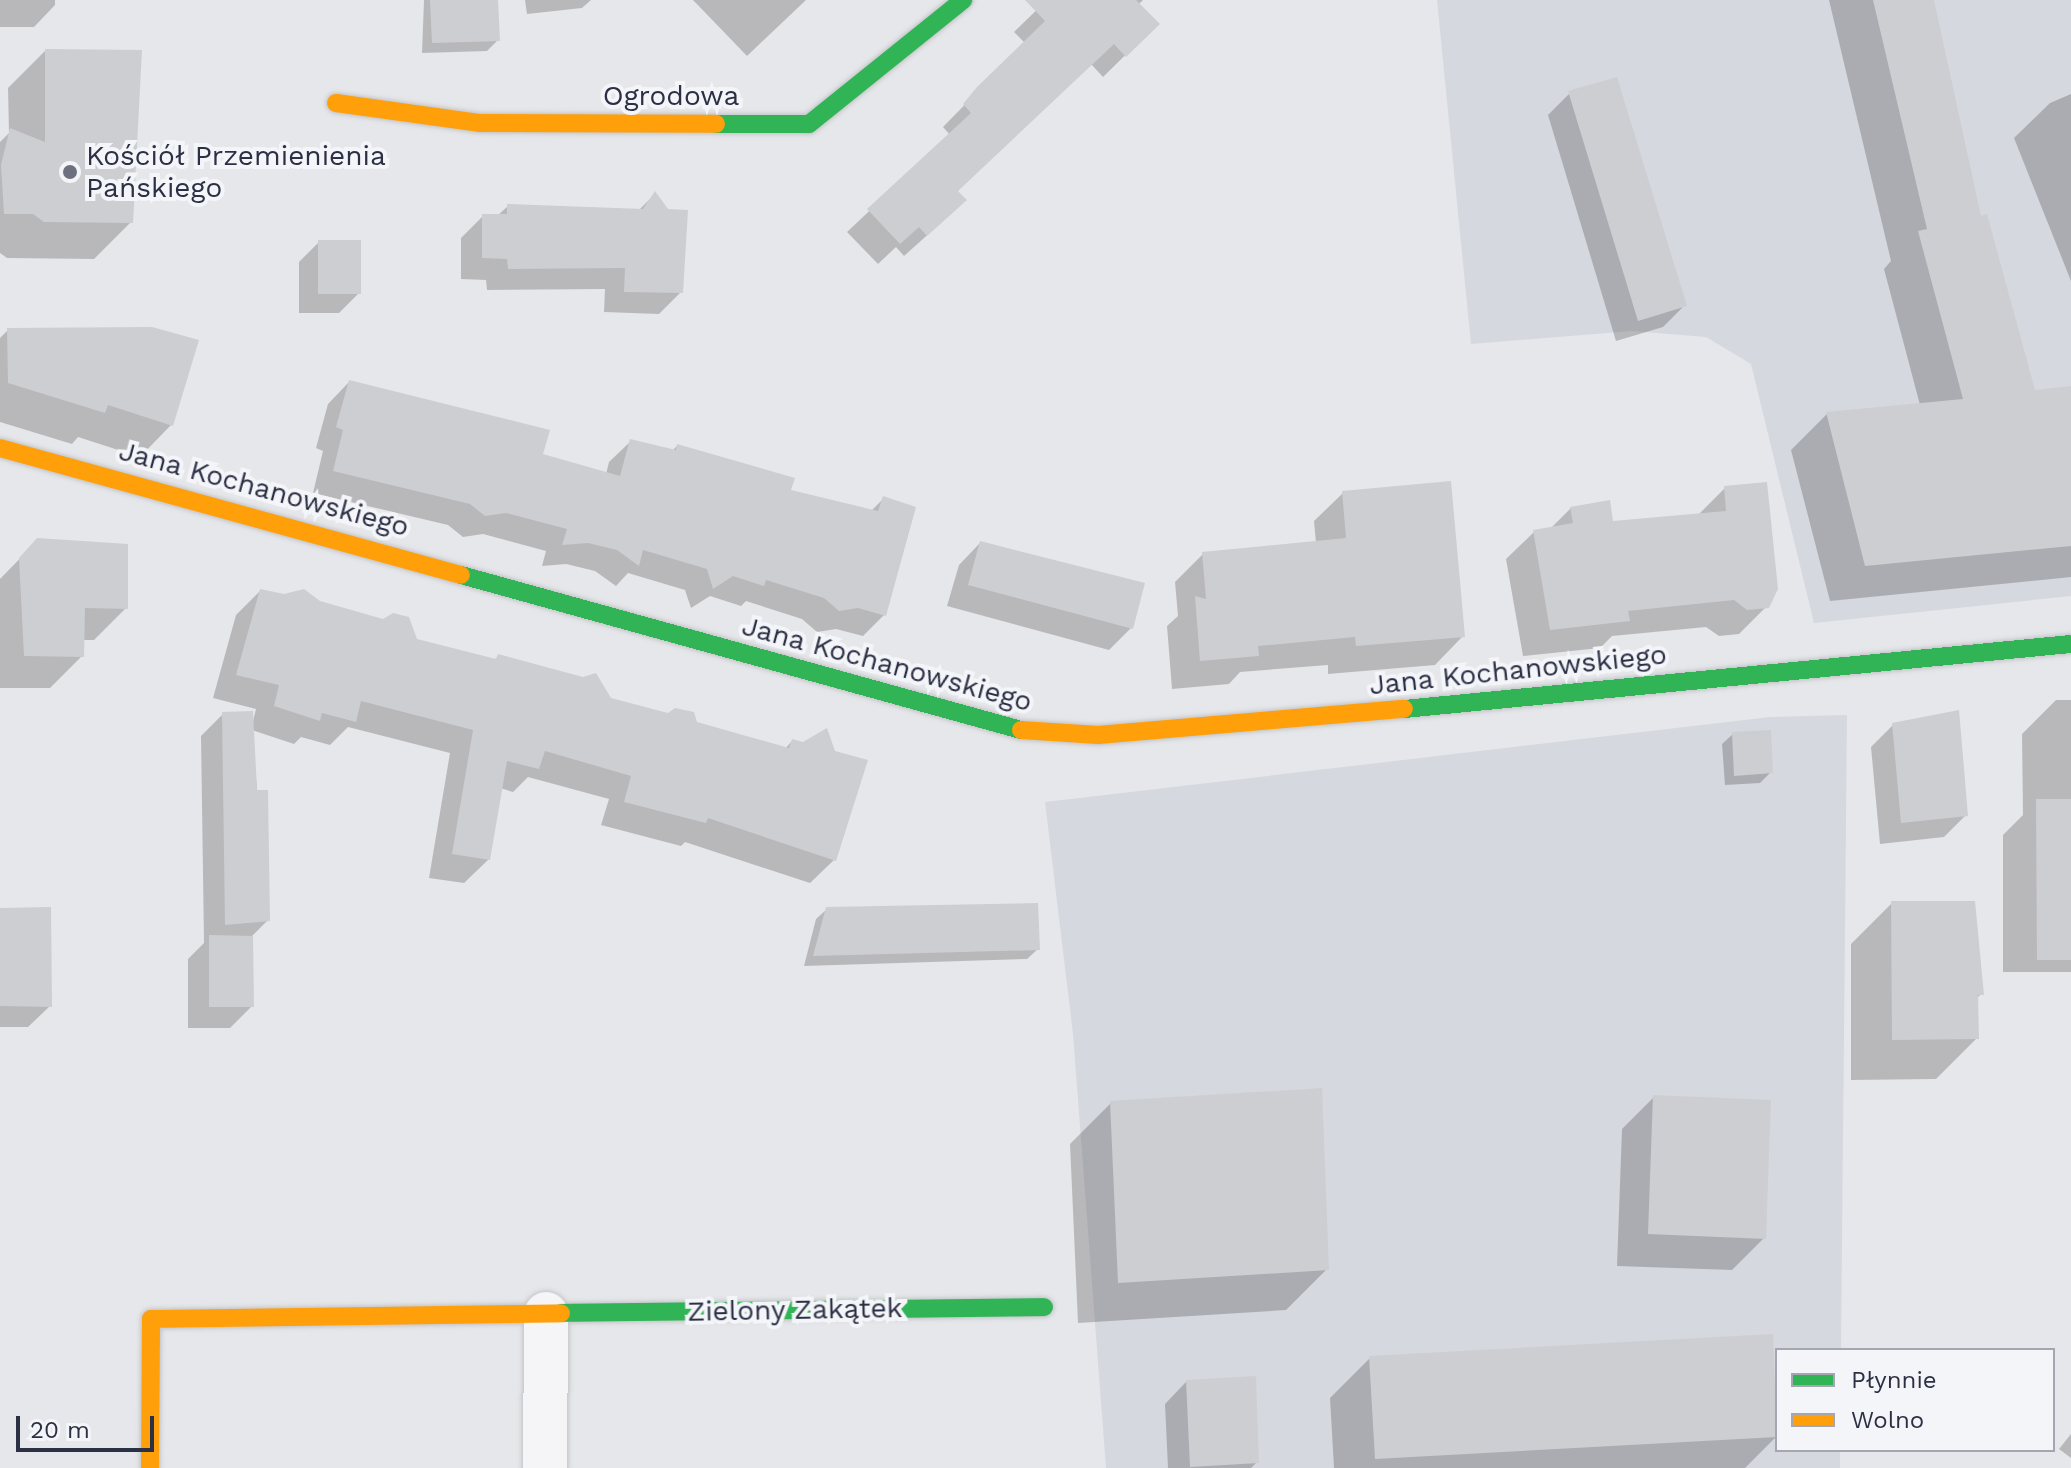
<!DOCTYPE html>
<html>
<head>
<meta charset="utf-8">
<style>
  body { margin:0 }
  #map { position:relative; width:2071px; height:1468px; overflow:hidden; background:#e6e7ea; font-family:"Work Sans",sans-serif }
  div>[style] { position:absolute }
  .built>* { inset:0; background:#d6d8df }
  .shadow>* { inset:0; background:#0003 }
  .building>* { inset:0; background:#cdced2 }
  .roads { filter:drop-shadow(0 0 2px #c3c4c8) drop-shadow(0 0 2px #c3c4c8) }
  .street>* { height:44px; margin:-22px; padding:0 22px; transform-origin:22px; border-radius:22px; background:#f5f5f7 }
  .fast>* { height:18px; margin:-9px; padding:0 9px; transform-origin:9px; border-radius:9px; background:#30b455 }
  .slow>* { height:18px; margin:-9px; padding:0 9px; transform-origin:9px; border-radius:9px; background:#ff9f0a }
  .dots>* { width:22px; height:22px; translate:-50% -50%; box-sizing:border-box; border:4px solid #f4f5f9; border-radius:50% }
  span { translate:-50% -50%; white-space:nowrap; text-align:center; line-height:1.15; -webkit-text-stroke:8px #f4f5f9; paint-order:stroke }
  .street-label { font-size:28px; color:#2c3044 }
  .poi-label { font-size:28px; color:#2c3044 }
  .left { translate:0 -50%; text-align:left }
  .legend { position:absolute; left:1775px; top:1348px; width:280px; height:104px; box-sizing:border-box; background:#f4f5f9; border:2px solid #a4a6b1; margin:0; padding:10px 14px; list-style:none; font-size:24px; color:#2c3044 }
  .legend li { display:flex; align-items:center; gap:16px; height:40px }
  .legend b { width:40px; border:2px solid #a4a6b1 }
  .scale { position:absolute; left:16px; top:1416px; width:138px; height:36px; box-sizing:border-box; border:4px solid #2c3044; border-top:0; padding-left:10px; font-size:24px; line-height:28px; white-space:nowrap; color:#2c3044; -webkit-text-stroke:6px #f4f5f9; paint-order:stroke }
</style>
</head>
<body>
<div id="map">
  <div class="built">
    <i style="clip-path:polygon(1437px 0,2071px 0,2071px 596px,1814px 623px,1751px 364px,1706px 337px,1632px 331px,1471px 344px)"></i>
    <i style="clip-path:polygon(1847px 715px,1841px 1350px,1777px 1350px,1777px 1450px,1840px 1450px,1840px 1468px,1106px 1468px,1073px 1034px,1045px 802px,1770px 717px)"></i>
  </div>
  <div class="shadow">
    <i style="clip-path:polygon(0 0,55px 0,55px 5px,34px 27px,0 27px)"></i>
    <i style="clip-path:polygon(424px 0,496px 0,498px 40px,487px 51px,422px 53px)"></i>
    <i style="clip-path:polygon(525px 0,591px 0,582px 8px,527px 14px)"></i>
    <i style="clip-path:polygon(693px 0,806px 0,747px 56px)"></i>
    <i style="clip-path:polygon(1047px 0,1143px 0,1138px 5px,1157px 24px,1103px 77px,1091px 64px,956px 191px,943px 221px,904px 256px,896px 247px,878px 264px,847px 232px,950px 135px,943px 127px,1025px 43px,1014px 32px)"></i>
    <i style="clip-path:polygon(1829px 0,1931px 0,1980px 218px,2033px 393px,2071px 388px,2071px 577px,1830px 601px,1791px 450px,1827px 414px,1920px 405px,1884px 269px,1891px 261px)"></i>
    <i style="clip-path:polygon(45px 51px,131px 222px,94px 259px,7px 258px,0 253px,0 142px,9px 133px,8px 88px)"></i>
    <i style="clip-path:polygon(1570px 93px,1684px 306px,1663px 327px,1616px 341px,1548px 115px)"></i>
    <i style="clip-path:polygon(2071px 94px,2071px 281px,2014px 138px,2050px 103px)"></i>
    <i style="clip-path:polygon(655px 194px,681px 292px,659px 314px,604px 312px,605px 289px,487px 290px,486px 280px,461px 279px,461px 238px,483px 216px,497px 216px,508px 206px,638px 211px)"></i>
    <i style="clip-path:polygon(319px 242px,359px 293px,339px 313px,299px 313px,299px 262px)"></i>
    <i style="clip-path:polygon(8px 330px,171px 425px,140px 457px,78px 437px,72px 444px,0 422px,0 338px)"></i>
    <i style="clip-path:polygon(349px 382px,540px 455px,606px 474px,609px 462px,631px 441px,672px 451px,677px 446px,789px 491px,871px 511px,883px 499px,884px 615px,863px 636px,836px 629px,817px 632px,802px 619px,746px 601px,741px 606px,710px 596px,691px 608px,685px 590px,628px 573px,616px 586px,595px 571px,566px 564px,542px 566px,546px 551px,483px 534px,463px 537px,448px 525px,313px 493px,323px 451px,316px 448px,328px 404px)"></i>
    <i style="clip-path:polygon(1725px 488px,1767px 606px,1739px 634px,1719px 636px,1706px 627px,1612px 636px,1600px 648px,1523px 656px,1506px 559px,1534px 532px,1550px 529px,1571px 508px,1612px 523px,1698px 515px)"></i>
    <i style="clip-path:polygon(1343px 493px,1463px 636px,1435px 665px,1328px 674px,1328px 665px,1240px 672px,1229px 684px,1172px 689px,1167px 626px,1178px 616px,1175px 582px,1203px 554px,1316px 543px,1314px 521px)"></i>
    <i style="clip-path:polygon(38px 540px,126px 608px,94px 640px,82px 640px,82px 656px,50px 688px,0 688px,0 579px)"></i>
    <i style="clip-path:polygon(980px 543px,1131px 628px,1109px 650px,947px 606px,959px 565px)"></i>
    <i style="clip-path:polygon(260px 591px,319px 602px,415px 641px,494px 660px,499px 656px,610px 700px,785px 749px,792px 741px,834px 860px,810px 883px,685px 842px,681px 846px,601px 825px,609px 799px,528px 777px,513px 792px,500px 788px,488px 860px,464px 883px,429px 878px,450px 753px,348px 727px,330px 745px,301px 737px,294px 744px,252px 730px,268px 920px,251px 937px,252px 1006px,230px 1028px,188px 1028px,188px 959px,204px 943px,201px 736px,223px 714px,252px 725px,256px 709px,213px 698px,236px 615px)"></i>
    <i style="clip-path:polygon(2056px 700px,2071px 700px,2071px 972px,2003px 972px,2003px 835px,2023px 815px,2022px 734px)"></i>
    <i style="clip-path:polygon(1893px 725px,1966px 815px,1944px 837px,1880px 844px,1871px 747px)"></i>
    <i style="clip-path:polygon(1733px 734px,1771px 772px,1760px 783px,1725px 785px,1722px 744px)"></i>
    <i style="clip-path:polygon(1892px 903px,1981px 994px,1976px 999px,1977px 1038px,1936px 1079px,1851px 1080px,1851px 944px)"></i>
    <i style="clip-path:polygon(827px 909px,1038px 949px,1027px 959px,804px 966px,816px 919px)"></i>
    <i style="clip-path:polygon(0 910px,50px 1006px,28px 1027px,0 1027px)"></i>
    <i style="clip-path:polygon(1654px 1097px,1764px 1238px,1732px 1270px,1617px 1266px,1622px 1129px)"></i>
    <i style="clip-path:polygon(1111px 1103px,1327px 1269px,1286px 1310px,1078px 1323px,1070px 1144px)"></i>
    <i style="clip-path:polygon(1370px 1358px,1777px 1436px,1745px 1468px,1334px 1468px,1330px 1398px)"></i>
    <i style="clip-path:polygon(1186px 1382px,1257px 1462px,1251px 1468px,1168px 1468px,1165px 1404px)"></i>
    <i style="clip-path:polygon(2071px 1434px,2071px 1458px,2059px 1449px)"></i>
  </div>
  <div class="building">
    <i style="clip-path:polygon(430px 0,498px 0,500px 41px,432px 43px)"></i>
    <i style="clip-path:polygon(1025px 0,1136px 0,1160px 24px,1126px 57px,1114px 44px,958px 191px,967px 200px,927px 236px,919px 227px,900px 244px,867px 209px,971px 113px,963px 104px,977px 87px,1045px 21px)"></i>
    <i style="clip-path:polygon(1873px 0,1934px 0,1981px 216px,1987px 214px,2035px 390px,2071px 386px,2071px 546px,1865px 566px,1826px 412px,1963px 399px,1918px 231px,1927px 229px)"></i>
    <i style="clip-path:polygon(45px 49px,142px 50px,133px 223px,44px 222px,33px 214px,4px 214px,1px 165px,10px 128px,45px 142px)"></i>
    <i style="clip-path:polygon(1617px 77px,1687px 306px,1638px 321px,1568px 91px)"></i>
    <i style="clip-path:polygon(655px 191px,668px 209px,688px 210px,683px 293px,624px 292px,625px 268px,508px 269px,507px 259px,482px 258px,482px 214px,507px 214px,507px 204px,643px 209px)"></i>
    <i style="clip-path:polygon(318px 240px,361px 240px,361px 294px,318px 294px)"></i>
    <i style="clip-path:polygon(152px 327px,199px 340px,173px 426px,108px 405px,105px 413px,8px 383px,7px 328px)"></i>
    <i style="clip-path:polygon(349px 380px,550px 430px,543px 454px,620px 476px,630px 439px,676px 450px,677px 444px,795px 478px,791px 490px,878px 511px,883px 496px,916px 507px,886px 616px,858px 608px,839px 611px,824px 598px,766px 580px,764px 586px,733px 576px,713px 589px,707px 569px,643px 550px,639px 566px,617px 550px,588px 543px,562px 545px,567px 529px,506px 513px,485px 516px,470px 504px,333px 471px,343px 430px,336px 427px)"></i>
    <i style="clip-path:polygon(1451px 481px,1465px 637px,1356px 646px,1355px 637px,1258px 646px,1259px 656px,1200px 661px,1195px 596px,1206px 599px,1202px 552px,1346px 538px,1342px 491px)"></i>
    <i style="clip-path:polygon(1767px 482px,1778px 589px,1769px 608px,1747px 610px,1734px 600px,1628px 611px,1630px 621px,1550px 630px,1533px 530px,1573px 523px,1570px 507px,1610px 500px,1613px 521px,1726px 511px,1724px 486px)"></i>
    <i style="clip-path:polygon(37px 538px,128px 544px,128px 609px,85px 608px,84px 657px,24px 656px,19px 558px)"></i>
    <i style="clip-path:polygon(980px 541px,1145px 583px,1133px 629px,968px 585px)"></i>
    <i style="clip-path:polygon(260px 589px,284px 594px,304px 589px,320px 601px,383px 619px,393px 613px,409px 617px,417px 639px,496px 659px,498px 654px,583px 677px,596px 673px,611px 698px,668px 713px,675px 708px,694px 712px,697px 722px,789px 748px,792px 739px,803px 742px,827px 728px,835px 751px,868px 760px,836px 861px,708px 818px,706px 823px,624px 802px,631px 776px,545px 751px,539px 769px,507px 761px,490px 860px,452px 854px,473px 730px,361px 701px,356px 722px,322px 713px,320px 721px,274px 706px,279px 685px,236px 675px)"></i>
    <i style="clip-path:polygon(1959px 710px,1968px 816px,1901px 823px,1892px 723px)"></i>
    <i style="clip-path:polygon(253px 711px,257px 790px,268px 790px,270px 921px,225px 925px,222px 712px)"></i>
    <i style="clip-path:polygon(1771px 730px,1773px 773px,1734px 776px,1732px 732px)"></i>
    <i style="clip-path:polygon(2036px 799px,2071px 799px,2071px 960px,2037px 960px)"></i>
    <i style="clip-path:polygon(1891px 901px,1975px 901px,1984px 995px,1978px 995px,1979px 1039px,1892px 1040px)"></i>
    <i style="clip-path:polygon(1038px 903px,1040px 950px,813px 956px,826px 907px)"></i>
    <i style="clip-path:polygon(51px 907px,52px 1007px,0 1006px,0 908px)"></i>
    <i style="clip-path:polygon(209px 935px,253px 936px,254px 1007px,209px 1007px)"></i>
    <i style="clip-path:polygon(1322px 1088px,1329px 1270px,1118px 1283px,1110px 1101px)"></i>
    <i style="clip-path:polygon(1653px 1095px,1771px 1100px,1766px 1239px,1648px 1234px)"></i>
    <i style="clip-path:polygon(1773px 1334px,1777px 1437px,1375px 1459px,1369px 1356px)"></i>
    <i style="clip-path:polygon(1256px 1376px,1259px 1463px,1190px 1467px,1186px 1380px)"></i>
  </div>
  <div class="roads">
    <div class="street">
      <i style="left:545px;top:1468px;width:154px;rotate:-89.6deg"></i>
    </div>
    <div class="fast">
      <i style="left:716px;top:124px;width:93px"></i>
      <i style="left:809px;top:124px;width:198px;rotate:-38.8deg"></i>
      <i style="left:461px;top:575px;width:581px;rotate:15.47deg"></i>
      <i style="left:1404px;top:709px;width:670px;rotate:-5.57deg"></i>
      <i style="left:561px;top:1313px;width:483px;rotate:-0.7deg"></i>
    </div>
    <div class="slow">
      <i style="left:336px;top:103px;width:146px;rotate:7.9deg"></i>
      <i style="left:481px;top:123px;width:235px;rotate:0.2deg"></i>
      <i style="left:0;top:448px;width:478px;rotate:15.4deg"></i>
      <i style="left:1021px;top:730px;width:77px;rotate:3.7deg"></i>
      <i style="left:1098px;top:735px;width:307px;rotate:-4.9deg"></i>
      <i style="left:150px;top:1468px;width:149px;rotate:-89.6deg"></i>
      <i style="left:151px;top:1319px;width:410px;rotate:-0.8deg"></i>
    </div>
  </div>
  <div class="dots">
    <i style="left:70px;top:172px;background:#6d707e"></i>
  </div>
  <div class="street-label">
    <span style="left:671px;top:96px">Ogrodowa</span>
    <span style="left:264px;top:489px;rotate:15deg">Jana Kochanowskiego</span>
    <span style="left:887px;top:664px;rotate:15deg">Jana Kochanowskiego</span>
    <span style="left:1518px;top:670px;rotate:-6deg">Jana Kochanowskiego</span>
    <span style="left:795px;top:1310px;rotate:-1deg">Zielony Zakątek</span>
  </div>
  <div class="poi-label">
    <span class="left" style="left:86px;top:172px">Kościół Przemienienia<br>Pańskiego</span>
  </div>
  <ul class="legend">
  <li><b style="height:10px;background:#30b455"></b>Płynnie</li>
  <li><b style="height:10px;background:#ff9f0a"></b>Wolno</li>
  </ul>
  <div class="scale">20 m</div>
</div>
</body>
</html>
